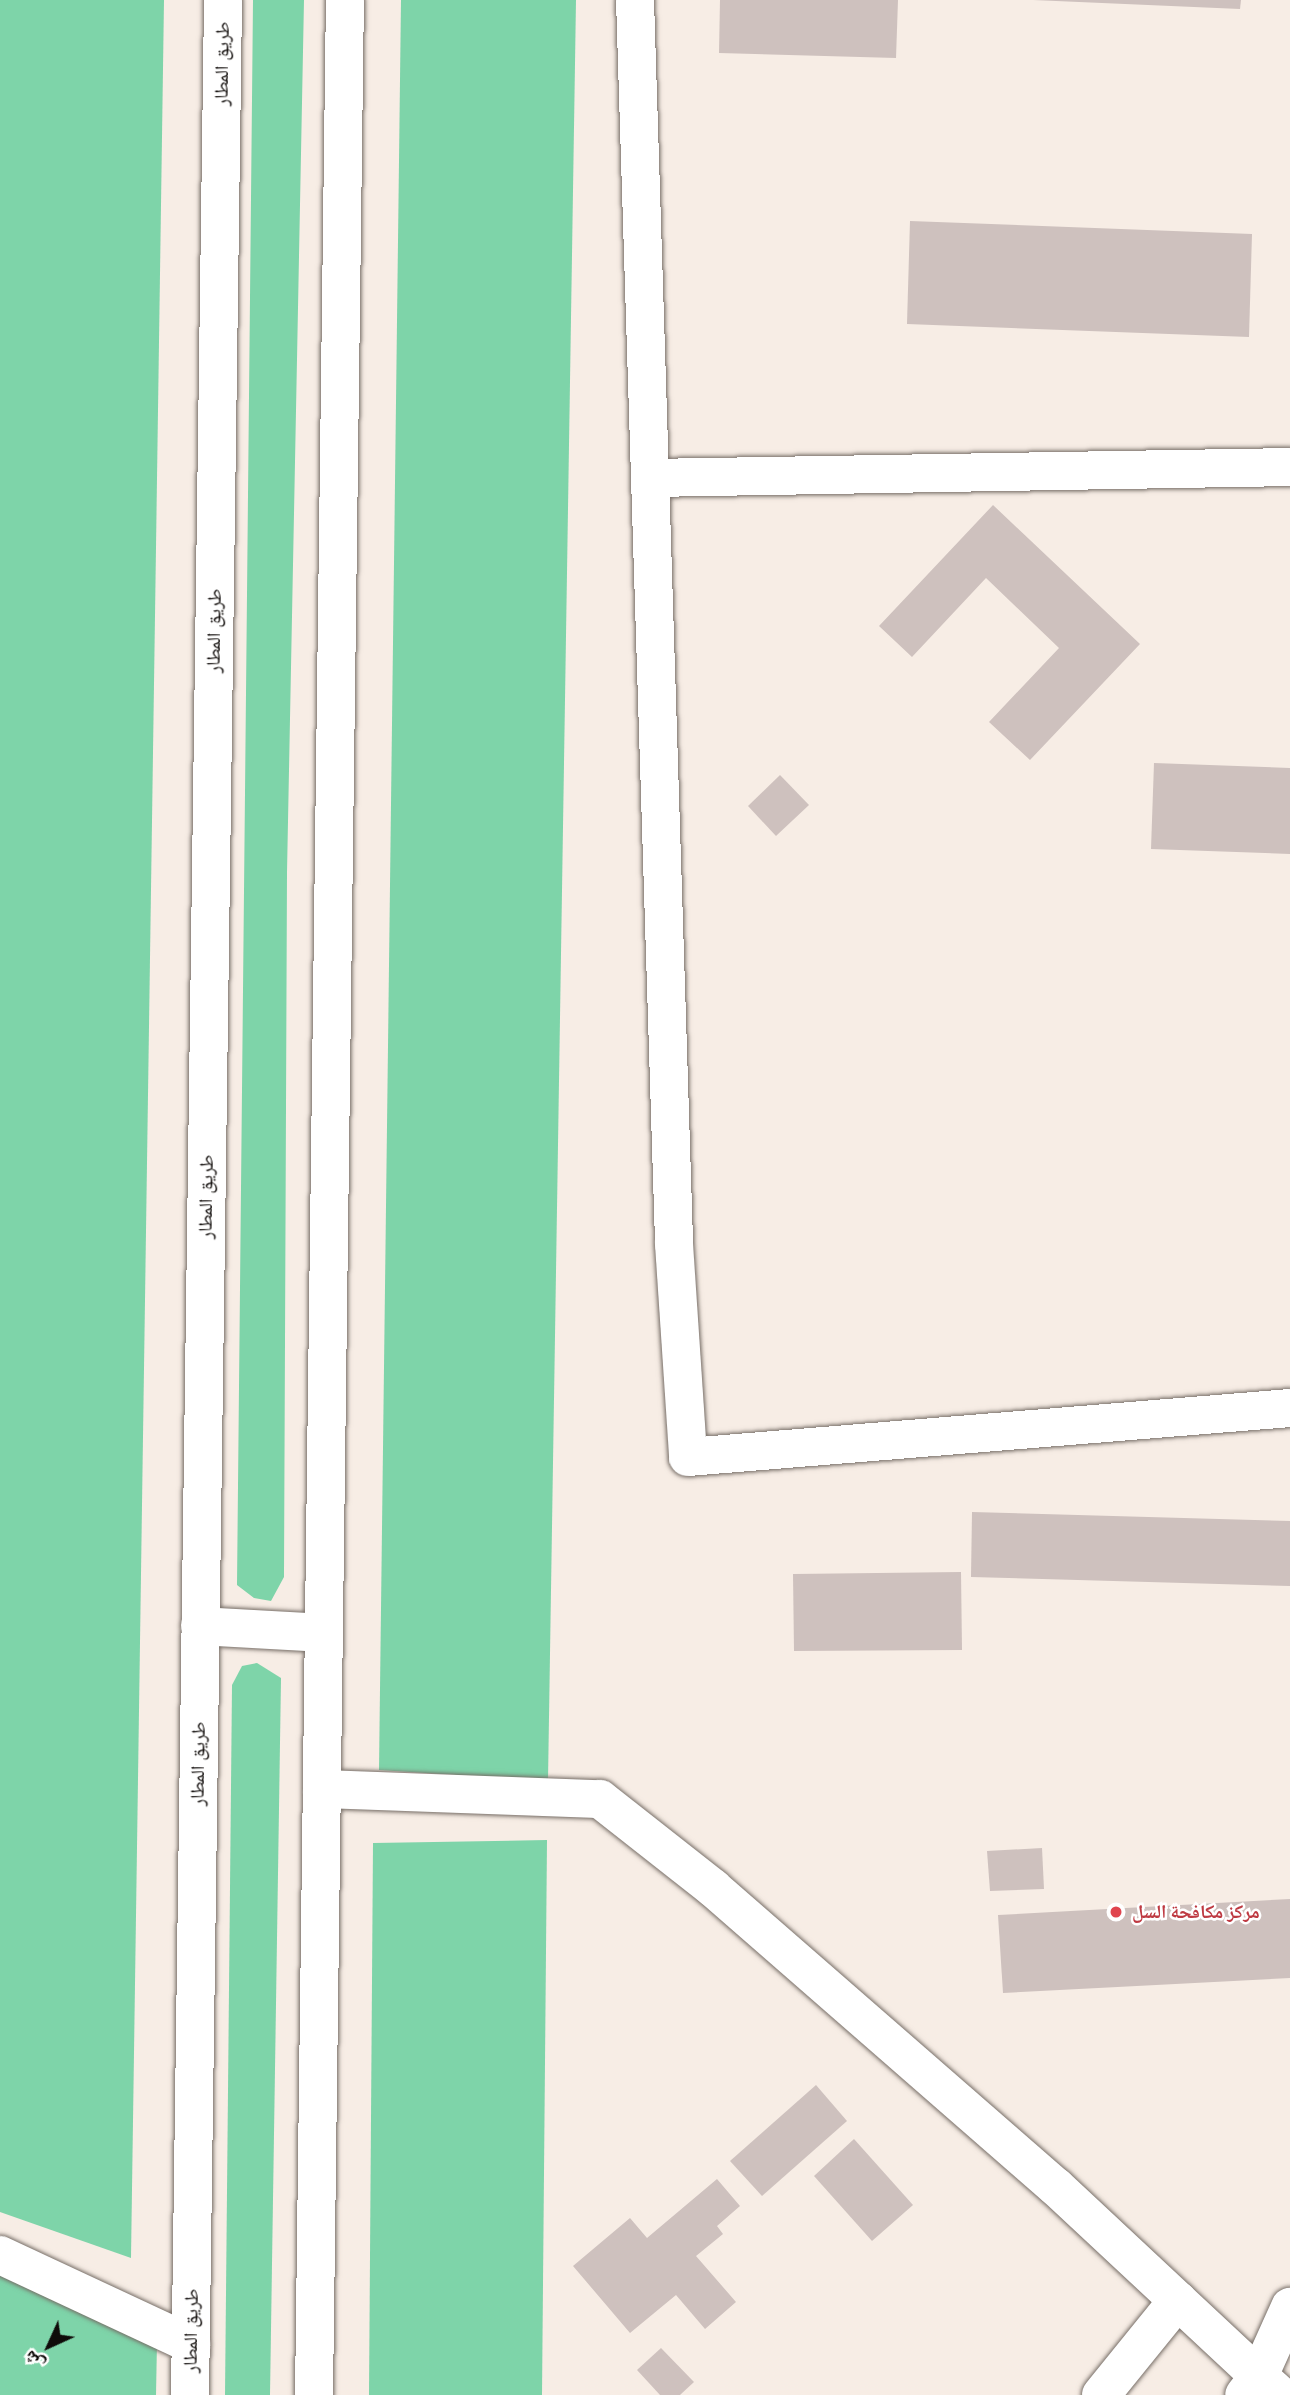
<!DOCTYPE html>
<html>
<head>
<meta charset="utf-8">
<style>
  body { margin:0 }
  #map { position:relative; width:1290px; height:2395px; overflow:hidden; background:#f7ede5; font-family:Poppins,"Noto Naskh Arabic",sans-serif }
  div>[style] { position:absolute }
  .green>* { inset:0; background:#7ed4a9 }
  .building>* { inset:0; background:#cec1be }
  .roads { filter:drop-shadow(0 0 2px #776e67) drop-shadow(0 0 2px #776e67) }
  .minor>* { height:38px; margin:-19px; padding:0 19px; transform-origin:19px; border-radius:19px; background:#fff }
  .highway>* { height:38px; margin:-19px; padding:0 19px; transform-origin:19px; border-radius:19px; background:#fff }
  .dots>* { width:19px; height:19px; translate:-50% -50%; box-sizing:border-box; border:4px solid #fff; border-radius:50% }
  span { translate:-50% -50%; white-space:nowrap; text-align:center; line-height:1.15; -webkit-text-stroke:5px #fff; paint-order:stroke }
  .street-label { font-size:19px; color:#0f0b09 }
  .health-label { font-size:19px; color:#be3a42; font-weight:700 }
  .left { translate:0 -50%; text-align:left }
  .north { position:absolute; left:14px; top:2311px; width:70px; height:70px; -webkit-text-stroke:5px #fff; paint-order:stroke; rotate:225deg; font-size:19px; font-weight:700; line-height:28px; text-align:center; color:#0f0b09 }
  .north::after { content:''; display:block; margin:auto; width:24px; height:32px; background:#0f0b09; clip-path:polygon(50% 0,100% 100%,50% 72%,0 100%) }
</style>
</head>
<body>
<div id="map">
  <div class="green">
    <i style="clip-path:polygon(0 0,164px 0,131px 2258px,0 2212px)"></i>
    <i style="clip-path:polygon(253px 0,304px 0,287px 873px,284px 1577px,271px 1601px,254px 1598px,237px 1585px)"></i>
    <i style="clip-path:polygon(401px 0,576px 0,548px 1781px,379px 1770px)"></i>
    <i style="clip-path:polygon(257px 1663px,281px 1678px,270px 2395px,225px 2395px,232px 1685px,242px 1666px)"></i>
    <i style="clip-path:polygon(547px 1840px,542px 2395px,369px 2395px,373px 1843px)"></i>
    <i style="clip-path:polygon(0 2266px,157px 2342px,156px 2395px,0 2395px)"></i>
  </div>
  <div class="building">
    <i style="clip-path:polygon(720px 0,898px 0,896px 58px,719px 53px)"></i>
    <i style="clip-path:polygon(1033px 0,1241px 0,1240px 9px)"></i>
    <i style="clip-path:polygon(910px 221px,1252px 234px,1249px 337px,907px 324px)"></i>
    <i style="clip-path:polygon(993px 505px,1140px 644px,1030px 760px,989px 722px,1059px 648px,986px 578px,912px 657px,879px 626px)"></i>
    <i style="clip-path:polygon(1154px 763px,1290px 768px,1290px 854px,1151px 849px)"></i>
    <i style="clip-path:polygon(780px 775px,809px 805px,776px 836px,748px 806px)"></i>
    <i style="clip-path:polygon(972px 1512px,1290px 1521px,1290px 1586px,971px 1577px)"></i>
    <i style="clip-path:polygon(961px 1572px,962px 1650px,794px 1651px,793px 1574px)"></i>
    <i style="clip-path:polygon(1042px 1848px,1044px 1889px,990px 1891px,987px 1851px)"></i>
    <i style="clip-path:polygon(1290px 1899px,1290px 1978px,1003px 1993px,998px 1915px)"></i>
    <i style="clip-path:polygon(816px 2085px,847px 2121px,762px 2196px,730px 2161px)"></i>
    <i style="clip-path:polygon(854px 2139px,913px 2205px,872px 2241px,814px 2176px)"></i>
    <i style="clip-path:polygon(717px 2179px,740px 2206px,717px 2226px,723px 2234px,696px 2256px,736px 2302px,705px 2329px,676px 2295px,630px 2333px,573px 2266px,630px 2218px,647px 2238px)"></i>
    <i style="clip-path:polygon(661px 2348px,694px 2382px,680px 2395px,660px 2395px,637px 2370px)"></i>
  </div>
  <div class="roads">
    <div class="minor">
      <i style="left:635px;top:0;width:1245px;rotate:88.2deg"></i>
      <i style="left:674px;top:1244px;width:213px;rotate:86.2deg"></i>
      <i style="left:688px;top:1457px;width:604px;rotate:-4.65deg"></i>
      <i style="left:650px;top:478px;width:640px;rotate:-0.98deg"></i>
      <i style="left:200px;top:1626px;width:124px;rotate:3.2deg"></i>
      <i style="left:322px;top:1789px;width:278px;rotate:2.1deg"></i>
      <i style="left:600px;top:1799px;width:144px;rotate:38.2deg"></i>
      <i style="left:713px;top:1888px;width:454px;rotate:41.1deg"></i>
      <i style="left:1055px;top:2186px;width:279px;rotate:43deg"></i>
      <i style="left:1259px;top:2376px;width:24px;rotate:128deg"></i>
      <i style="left:0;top:2255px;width:211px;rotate:25deg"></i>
      <i style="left:1101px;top:2395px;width:122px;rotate:-51deg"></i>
      <i style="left:1280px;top:2395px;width:28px;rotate:-138deg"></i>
      <i style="left:1259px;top:2376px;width:76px;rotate:-65.8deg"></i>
    </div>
    <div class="highway">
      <i style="left:190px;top:2395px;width:2395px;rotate:-89.21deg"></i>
      <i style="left:314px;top:2395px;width:2395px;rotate:-89.26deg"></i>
    </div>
  </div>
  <div class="dots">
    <i style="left:1116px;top:1912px;background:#e0444e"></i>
  </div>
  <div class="street-label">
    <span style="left:222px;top:64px;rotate:-89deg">طريق المطار</span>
    <span style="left:214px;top:631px;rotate:-89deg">طريق المطار</span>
    <span style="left:206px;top:1197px;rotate:-89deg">طريق المطار</span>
    <span style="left:198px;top:1764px;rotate:-89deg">طريق المطار</span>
    <span style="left:191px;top:2331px;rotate:-89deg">طريق المطار</span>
  </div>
  <div class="health-label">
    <span class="left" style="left:1132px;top:1912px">مركز مكافحة السل</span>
  </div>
  <div class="north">ش</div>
</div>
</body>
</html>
